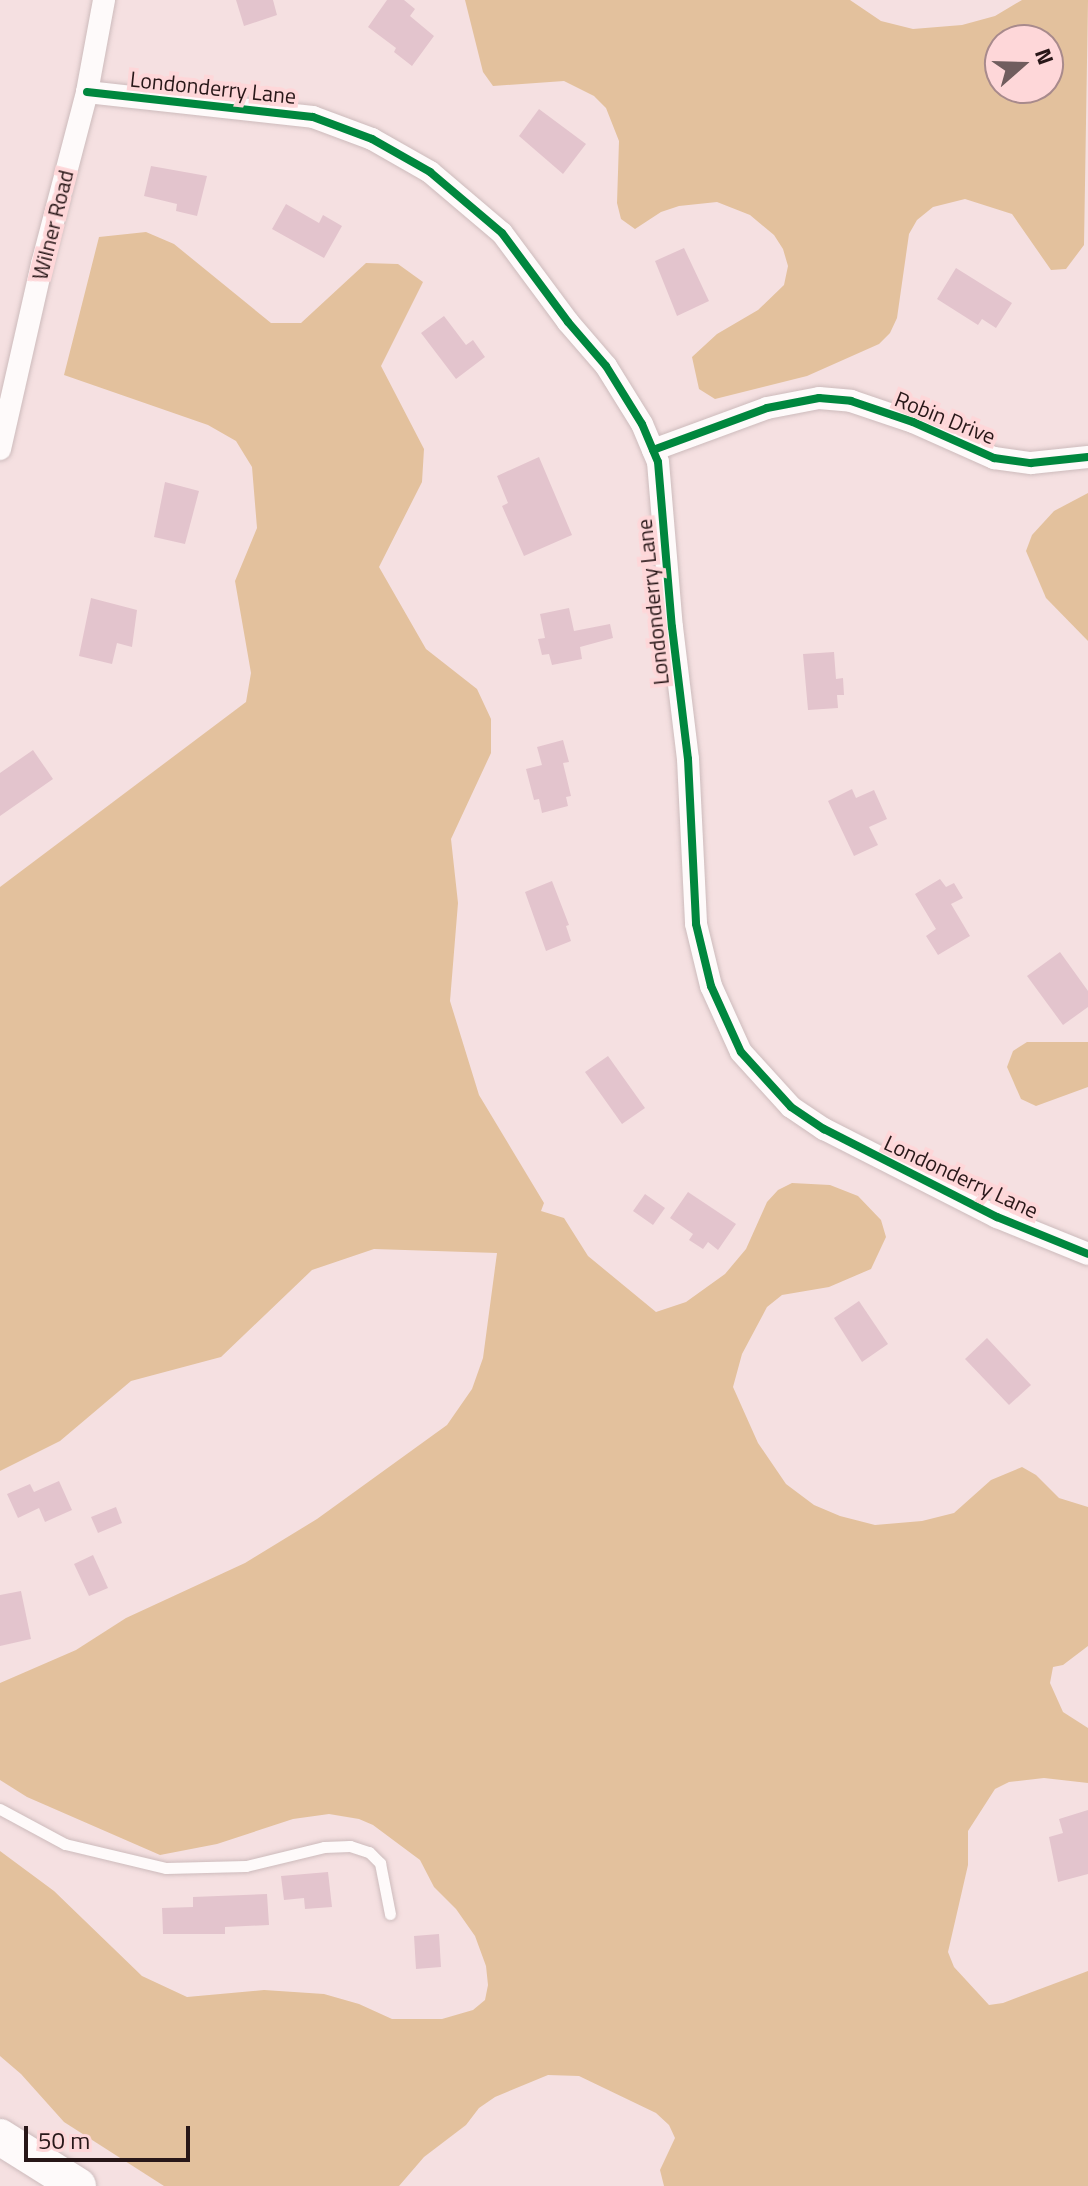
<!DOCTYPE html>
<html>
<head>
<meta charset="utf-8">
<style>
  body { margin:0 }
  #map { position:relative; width:1088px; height:2186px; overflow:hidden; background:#f5e0e1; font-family:"Titillium Web",sans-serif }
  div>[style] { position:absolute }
  .green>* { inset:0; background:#e3c19d }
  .building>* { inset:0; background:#e3c4cd }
  .roads { filter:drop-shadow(0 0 2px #cdbbbc) drop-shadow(0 0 2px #cdbbbc) }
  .service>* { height:11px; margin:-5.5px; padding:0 5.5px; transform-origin:5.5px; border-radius:5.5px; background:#fefafa }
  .minor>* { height:22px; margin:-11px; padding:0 11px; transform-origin:11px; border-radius:11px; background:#fefafa }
  .primary>* { height:36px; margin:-18px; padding:0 18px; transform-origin:18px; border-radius:18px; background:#fefafa }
  .cycleway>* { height:8px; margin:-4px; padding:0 4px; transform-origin:4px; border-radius:4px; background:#00873e }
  span { translate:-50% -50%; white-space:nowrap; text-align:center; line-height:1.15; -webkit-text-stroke:8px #fed7d9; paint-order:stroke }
  .street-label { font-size:22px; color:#281718 }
  .north { position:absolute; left:984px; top:24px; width:80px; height:80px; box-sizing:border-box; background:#fed7d9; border:2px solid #a88a8c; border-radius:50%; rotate:70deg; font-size:22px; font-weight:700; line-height:32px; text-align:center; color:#281718 }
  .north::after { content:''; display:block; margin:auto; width:28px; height:36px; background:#705d5e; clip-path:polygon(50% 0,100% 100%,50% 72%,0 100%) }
  .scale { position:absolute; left:24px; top:2126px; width:166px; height:36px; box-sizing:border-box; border:4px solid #281718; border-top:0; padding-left:10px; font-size:24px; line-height:28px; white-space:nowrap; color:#281718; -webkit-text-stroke:6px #fed7d9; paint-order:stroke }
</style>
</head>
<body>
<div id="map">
  <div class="green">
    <i style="clip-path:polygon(evenodd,465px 0,850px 0,881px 21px,913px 29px,962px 25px,995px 16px,1022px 0,1088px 0,1084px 245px,1066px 269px,1051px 270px,1012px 214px,965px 199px,933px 207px,917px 220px,909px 234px,897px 318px,890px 333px,879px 344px,807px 376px,715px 399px,699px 389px,692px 357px,717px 334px,758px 310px,784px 285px,788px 266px,783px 249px,774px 235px,750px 215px,717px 202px,679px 206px,661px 212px,635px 229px,621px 219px,617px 203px,619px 141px,606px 108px,594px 96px,564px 81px,493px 86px,483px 72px,465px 0,1000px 40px,1048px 40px,1048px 88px,1000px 88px,1000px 40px)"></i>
    <i style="clip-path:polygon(146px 232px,174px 244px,271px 323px,301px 323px,366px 263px,398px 264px,423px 282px,381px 366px,424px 449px,422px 482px,379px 567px,426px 649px,477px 689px,491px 719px,491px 753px,451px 839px,458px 903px,450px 1001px,479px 1095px,544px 1203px,541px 1211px,564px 1218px,588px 1256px,656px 1312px,686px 1302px,725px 1274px,746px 1249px,767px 1202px,778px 1190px,792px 1183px,830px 1185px,858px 1196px,881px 1220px,886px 1237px,871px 1269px,829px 1287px,782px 1295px,767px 1307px,742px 1354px,733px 1387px,758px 1443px,786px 1484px,814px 1505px,840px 1516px,875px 1525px,922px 1521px,954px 1513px,991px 1480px,1022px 1467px,1036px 1475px,1059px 1498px,1088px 1507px,1088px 1646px,1063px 1665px,1053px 1667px,1050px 1683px,1063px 1712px,1088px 1728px,1088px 1783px,1044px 1778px,1009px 1782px,995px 1789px,968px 1831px,968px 1865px,948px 1952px,954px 1967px,989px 2005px,1003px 2003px,1088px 1971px,1088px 2186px,664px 2186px,660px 2170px,675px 2138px,669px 2125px,656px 2113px,579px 2076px,548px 2075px,495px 2097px,479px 2108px,466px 2125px,424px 2157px,399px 2186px,164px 2186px,64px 2122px,21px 2074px,0 2056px,0 1851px,54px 1891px,142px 1976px,187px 1997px,264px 1990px,324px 1994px,359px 2004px,392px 2019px,442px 2019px,473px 2010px,485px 2000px,488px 1985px,486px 1966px,475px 1936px,456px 1909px,434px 1887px,420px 1860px,373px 1825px,359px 1819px,329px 1814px,293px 1819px,217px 1844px,160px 1855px,27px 1797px,0 1780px,0 1683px,76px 1650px,126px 1618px,245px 1563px,317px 1519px,447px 1425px,472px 1389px,483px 1358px,497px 1253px,374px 1249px,312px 1270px,221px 1357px,131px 1381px,60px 1441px,0 1471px,0 887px,246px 702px,251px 673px,235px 581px,257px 528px,252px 467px,236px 441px,208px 425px,64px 375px,99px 237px)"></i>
    <i style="clip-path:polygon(1088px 493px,1088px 641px,1046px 598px,1026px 551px,1032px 535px,1054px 511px)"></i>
    <i style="clip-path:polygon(1027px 1042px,1088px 1042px,1088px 1087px,1036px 1106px,1021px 1099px,1007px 1067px,1013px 1051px)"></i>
  </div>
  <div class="building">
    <i style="clip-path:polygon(236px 0,273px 0,277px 15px,244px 26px)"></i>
    <i style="clip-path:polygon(387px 0,404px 0,415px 9px,410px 16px,434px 36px,412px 66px,394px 52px,396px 48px,368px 27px)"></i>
    <i style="clip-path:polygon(539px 109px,586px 144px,563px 174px,519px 136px)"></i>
    <i style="clip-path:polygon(151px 166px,207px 176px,197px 216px,176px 211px,177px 204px,144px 196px)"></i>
    <i style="clip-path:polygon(286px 204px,319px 223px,323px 215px,342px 226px,324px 258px,272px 229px)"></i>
    <i style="clip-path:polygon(684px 248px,709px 301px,677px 316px,655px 261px)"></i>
    <i style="clip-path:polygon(956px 268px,1012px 303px,996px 328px,982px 319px,978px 325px,937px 299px)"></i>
    <i style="clip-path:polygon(444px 316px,466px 345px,473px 340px,485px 357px,456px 379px,421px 333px)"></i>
    <i style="clip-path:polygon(539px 457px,572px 535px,524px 556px,502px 506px,508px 503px,497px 476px)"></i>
    <i style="clip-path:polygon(165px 482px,199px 491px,185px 544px,154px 537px)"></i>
    <i style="clip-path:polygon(91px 598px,137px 610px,132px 647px,117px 643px,112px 664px,79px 656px)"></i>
    <i style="clip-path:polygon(569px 608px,574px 631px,610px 624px,613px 638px,580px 647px,582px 659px,552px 665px,549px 654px,542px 655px,538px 639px,545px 638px,540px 614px)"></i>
    <i style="clip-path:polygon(834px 652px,836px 679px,843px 678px,844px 695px,837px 695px,838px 708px,808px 710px,803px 654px)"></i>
    <i style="clip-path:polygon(563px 740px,569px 762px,563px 763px,571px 796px,566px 797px,568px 806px,542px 813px,539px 799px,534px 800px,526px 769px,542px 765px,537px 747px)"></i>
    <i style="clip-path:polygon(33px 750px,53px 779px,0 816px,0 773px)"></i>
    <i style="clip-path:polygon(852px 789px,856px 798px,874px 790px,887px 819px,869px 827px,878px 845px,854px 856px,828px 801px)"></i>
    <i style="clip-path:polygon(940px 879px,946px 887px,954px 883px,963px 898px,951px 904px,970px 936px,938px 955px,926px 936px,936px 929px,915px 894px)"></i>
    <i style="clip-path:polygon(552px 881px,569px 925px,566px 926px,571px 941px,546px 951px,525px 892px)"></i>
    <i style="clip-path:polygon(1060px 952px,1088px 991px,1088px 1007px,1063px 1025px,1027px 976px)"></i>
    <i style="clip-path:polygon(608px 1056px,645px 1108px,622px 1124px,585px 1072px)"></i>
    <i style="clip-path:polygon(688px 1192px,736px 1224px,718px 1250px,708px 1242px,703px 1249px,689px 1240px,693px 1234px,670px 1218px)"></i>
    <i style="clip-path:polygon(645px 1194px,665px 1208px,653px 1225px,633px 1211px)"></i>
    <i style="clip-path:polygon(859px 1301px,888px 1344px,862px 1362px,834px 1318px)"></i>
    <i style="clip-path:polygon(987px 1338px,1031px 1385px,1009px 1405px,965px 1359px)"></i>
    <i style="clip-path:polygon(59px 1481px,72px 1510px,45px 1522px,39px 1508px,18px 1518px,7px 1494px,30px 1484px,34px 1492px)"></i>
    <i style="clip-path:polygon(116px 1507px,122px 1523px,98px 1533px,91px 1517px)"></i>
    <i style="clip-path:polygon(93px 1555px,108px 1588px,89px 1596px,74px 1564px)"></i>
    <i style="clip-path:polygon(21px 1591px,31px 1639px,0 1646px,0 1595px)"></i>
    <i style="clip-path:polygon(1088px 1810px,1088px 1874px,1058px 1882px,1049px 1837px,1063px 1833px,1059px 1819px)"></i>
    <i style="clip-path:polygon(328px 1872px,332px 1907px,305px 1909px,304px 1898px,284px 1900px,281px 1876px)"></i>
    <i style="clip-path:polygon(267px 1894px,269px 1925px,225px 1927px,225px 1934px,163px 1934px,162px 1908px,193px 1907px,193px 1897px)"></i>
    <i style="clip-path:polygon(439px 1934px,441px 1967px,416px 1969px,414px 1936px)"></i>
  </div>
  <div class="roads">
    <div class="service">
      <i style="left:0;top:1809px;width:74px;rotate:28.3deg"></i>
      <i style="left:65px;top:1844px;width:104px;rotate:13.4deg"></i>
      <i style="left:166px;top:1868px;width:80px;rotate:-1.4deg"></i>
      <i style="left:246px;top:1866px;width:80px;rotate:-13.7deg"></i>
      <i style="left:324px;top:1847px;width:26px;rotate:-2deg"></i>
      <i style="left:350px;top:1846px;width:20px;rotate:18deg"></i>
      <i style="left:369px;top:1852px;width:16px;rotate:45deg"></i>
      <i style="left:380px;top:1863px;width:52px;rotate:78.9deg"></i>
    </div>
    <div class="minor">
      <i style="left:87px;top:92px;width:227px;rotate:6.3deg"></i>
      <i style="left:313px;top:117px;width:63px;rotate:20.4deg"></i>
      <i style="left:372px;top:139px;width:67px;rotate:29.6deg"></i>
      <i style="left:430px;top:172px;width:94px;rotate:40.3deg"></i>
      <i style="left:502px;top:233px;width:111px;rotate:53.4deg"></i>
      <i style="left:568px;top:322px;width:58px;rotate:49.2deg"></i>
      <i style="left:606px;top:366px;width:68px;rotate:58.2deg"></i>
      <i style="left:642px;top:424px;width:41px;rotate:67.2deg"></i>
      <i style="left:658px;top:462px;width:166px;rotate:85.2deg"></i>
      <i style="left:672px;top:627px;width:133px;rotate:83.1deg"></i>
      <i style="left:688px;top:759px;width:165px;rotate:87.2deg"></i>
      <i style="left:696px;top:924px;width:64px;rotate:76.4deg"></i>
      <i style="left:711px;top:986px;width:72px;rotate:65.6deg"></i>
      <i style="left:741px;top:1052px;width:74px;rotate:47.7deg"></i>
      <i style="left:791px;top:1107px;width:40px;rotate:34deg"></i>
      <i style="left:824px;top:1129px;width:194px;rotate:27deg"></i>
      <i style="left:997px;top:1217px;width:98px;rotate:22.1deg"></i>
      <i style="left:0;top:449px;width:190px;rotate:-77.2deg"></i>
      <i style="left:42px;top:264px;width:178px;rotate:-75.3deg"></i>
      <i style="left:87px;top:92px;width:94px;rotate:-79.5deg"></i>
      <i style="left:653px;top:450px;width:121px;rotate:-20.2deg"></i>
      <i style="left:767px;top:408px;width:53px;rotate:-10.9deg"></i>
      <i style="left:819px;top:398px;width:32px;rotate:5deg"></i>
      <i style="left:851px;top:401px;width:65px;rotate:18.7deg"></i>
      <i style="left:913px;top:422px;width:89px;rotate:24deg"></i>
      <i style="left:994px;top:458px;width:37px;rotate:8deg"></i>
      <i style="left:1031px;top:463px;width:57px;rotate:-6deg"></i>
    </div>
    <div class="primary">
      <i style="left:0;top:2137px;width:92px;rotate:32.1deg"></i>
    </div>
  </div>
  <div class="cycleway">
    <i style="left:87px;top:92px;width:227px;rotate:6.3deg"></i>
    <i style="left:313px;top:117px;width:63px;rotate:20.4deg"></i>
    <i style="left:372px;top:139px;width:67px;rotate:29.6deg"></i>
    <i style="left:430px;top:172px;width:94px;rotate:40.3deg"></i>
    <i style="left:502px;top:233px;width:111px;rotate:53.4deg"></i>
    <i style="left:568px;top:322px;width:58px;rotate:49.2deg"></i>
    <i style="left:606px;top:366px;width:68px;rotate:58.2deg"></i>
    <i style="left:642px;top:424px;width:41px;rotate:67.2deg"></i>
    <i style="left:658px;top:462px;width:166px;rotate:85.2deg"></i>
    <i style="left:672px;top:627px;width:133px;rotate:83.1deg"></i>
    <i style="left:688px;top:759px;width:165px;rotate:87.2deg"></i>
    <i style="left:696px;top:924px;width:64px;rotate:76.4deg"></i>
    <i style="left:711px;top:986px;width:72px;rotate:65.6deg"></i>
    <i style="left:741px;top:1052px;width:74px;rotate:47.7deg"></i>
    <i style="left:791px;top:1107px;width:40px;rotate:34deg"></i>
    <i style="left:824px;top:1129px;width:194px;rotate:27deg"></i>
    <i style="left:997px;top:1217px;width:98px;rotate:22.1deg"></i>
    <i style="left:653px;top:450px;width:121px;rotate:-20.2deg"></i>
    <i style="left:767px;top:408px;width:53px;rotate:-10.9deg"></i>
    <i style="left:819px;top:398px;width:32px;rotate:5deg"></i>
    <i style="left:851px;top:401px;width:65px;rotate:18.7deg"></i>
    <i style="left:913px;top:422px;width:89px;rotate:24deg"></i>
    <i style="left:994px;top:458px;width:37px;rotate:8deg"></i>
    <i style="left:1031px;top:463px;width:57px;rotate:-6deg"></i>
  </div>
  <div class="street-label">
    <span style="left:213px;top:88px;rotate:6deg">Londonderry Lane</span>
    <span style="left:53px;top:225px;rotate:-76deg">Wilner Road</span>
    <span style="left:945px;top:418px;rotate:22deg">Robin Drive</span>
    <span style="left:653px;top:602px;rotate:-96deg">Londonderry Lane</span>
    <span style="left:961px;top:1177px;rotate:25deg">Londonderry Lane</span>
  </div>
  <div class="north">N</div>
  <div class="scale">50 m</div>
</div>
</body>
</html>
